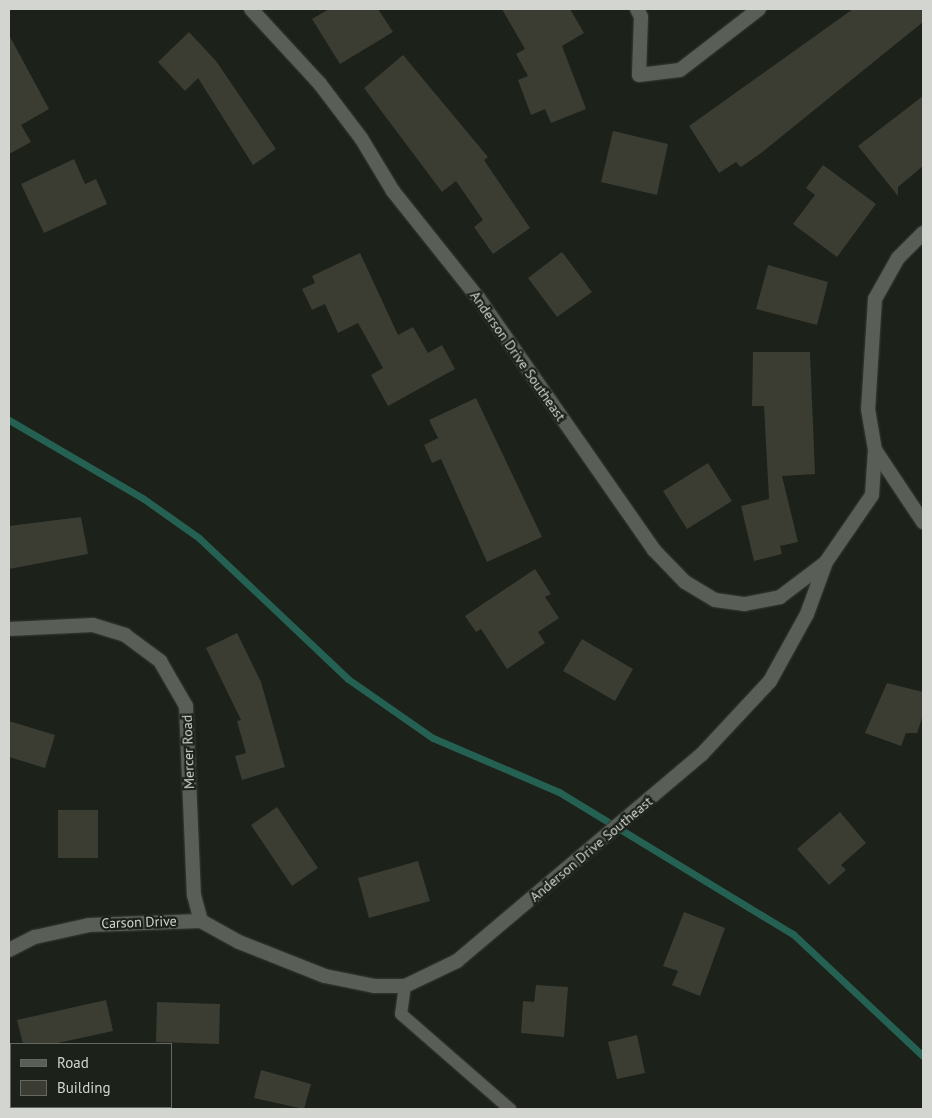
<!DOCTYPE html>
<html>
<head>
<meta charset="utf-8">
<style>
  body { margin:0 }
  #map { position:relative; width:932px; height:1118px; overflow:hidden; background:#1c211a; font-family:"PT Sans",sans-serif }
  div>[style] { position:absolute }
  .stream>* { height:7px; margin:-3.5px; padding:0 3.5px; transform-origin:3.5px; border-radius:3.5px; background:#256153 }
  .building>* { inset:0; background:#3b3d33 }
  .roads { filter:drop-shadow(0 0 1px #383b36) drop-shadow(0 0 1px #383b36) }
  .service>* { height:12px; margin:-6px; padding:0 6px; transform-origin:6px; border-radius:6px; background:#595f56 }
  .minor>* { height:14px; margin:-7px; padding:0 7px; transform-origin:7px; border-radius:7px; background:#595f56 }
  span { translate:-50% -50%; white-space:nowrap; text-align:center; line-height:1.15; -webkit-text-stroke:4.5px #1c211a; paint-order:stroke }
  .street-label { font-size:14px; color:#d2d5d0 }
  .frame { position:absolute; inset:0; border:10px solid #d2d5d0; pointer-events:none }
  .legend { position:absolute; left:10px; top:1043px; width:162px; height:65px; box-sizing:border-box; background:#1c211a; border:1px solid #656963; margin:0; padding:6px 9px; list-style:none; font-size:15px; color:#d2d5d0 }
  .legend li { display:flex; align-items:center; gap:10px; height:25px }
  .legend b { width:25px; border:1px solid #656963 }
</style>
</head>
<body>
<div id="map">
  <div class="stream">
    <i style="left:9px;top:420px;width:156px;rotate:30.3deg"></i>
    <i style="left:144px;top:499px;width:67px;rotate:35.3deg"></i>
    <i style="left:199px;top:538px;width:205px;rotate:43.4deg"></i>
    <i style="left:348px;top:679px;width:103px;rotate:34.8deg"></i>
    <i style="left:433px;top:738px;width:137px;rotate:23.2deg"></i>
    <i style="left:559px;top:792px;width:274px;rotate:31.3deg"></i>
    <i style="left:793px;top:934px;width:178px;rotate:43.2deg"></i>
  </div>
  <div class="building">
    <i style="clip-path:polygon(329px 9px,378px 9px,393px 32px,340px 64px,312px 19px)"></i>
    <i style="clip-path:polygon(502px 9px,570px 9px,584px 33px,562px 46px,586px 109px,551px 123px,545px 109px,531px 115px,518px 80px,528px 76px,516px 54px,525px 49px)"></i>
    <i style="clip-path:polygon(853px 9px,923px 9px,923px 22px,761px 153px,741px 167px,736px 162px,719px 173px,689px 126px)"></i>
    <i style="clip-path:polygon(189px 32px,216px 61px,276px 149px,253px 165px,198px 78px,185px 91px,158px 62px)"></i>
    <i style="clip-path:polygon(9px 35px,49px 109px,21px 125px,31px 142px,9px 154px)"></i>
    <i style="clip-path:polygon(403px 55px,488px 157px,484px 160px,530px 228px,493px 254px,474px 227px,483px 220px,456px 181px,442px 192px,364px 88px)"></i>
    <i style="clip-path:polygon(923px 96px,923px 166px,898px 187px,898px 196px,858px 146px)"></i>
    <i style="clip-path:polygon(613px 131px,668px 144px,657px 195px,601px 182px)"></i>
    <i style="clip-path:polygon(74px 159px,85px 184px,96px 179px,107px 204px,44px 233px,21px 184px)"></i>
    <i style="clip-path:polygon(823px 165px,876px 204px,837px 257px,793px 224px,815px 195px,806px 188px)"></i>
    <i style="clip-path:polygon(562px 252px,592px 292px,557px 317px,528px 278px)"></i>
    <i style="clip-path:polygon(360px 253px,398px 335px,413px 327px,428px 353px,442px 345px,455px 369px,388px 406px,371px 375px,383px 368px,358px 323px,338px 333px,325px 304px,312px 310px,302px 289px,315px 283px,312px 276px)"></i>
    <i style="clip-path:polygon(768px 265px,828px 282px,817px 325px,756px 309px)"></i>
    <i style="clip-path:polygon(753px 352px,810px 352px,815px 474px,782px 476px,798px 542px,780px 546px,782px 554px,754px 561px,741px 506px,769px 499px,764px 406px,752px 406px)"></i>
    <i style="clip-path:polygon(476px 398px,542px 537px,487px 562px,441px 459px,432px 463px,424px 445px,438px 438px,429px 420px)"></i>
    <i style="clip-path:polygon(708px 463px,732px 501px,687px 529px,663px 491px)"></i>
    <i style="clip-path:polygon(81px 517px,88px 554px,9px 569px,9px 526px)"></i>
    <i style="clip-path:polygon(535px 569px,551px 594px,545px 597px,559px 618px,538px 632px,545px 643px,507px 669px,481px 629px,476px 632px,465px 616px)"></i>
    <i style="clip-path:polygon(237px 633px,261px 682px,285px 767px,242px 780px,235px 756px,246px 753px,237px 721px,241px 720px,206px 648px)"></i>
    <i style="clip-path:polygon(582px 639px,633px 669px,615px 701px,563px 671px)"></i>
    <i style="clip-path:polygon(887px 683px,923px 692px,923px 715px,917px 733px,906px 733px,901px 746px,865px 733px)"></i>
    <i style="clip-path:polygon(9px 721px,55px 735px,45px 768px,9px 757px)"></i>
    <i style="clip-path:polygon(277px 807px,318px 868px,292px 886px,251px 825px)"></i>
    <i style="clip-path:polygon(58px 810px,98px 810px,98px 858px,58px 858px)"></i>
    <i style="clip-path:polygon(840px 812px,866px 843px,841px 865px,846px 870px,829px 885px,797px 849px)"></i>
    <i style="clip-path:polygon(418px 861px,430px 901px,369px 918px,358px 878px)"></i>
    <i style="clip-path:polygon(684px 912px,725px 928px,700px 996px,672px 985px,678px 971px,663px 966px)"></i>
    <i style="clip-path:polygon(536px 985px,568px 987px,564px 1037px,521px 1033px,523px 1001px,534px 1002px)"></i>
    <i style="clip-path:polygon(106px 1000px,113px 1031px,53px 1044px,23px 1044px,17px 1020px)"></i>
    <i style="clip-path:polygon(157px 1002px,220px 1004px,219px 1044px,156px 1042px)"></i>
    <i style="clip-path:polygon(637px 1035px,645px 1073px,617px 1079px,608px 1042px)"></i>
    <i style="clip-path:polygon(261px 1070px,311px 1084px,304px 1109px,254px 1098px)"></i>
  </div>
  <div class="roads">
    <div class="service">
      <i style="left:405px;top:986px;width:28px;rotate:98deg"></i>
      <i style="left:401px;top:1014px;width:145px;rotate:41.1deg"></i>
    </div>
    <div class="minor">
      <i style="left:251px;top:9px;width:102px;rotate:47.4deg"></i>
      <i style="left:320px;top:84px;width:68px;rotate:52.8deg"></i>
      <i style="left:361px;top:138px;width:62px;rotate:58.9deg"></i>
      <i style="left:393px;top:191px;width:138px;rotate:51.5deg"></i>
      <i style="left:479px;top:299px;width:306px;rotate:55.1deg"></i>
      <i style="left:654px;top:550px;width:45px;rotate:45.9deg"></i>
      <i style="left:685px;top:582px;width:35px;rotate:31deg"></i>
      <i style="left:715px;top:600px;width:30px;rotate:8deg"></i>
      <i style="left:745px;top:604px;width:36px;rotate:-11deg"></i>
      <i style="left:780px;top:597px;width:56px;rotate:-37.1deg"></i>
      <i style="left:637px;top:9px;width:9px;rotate:63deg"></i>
      <i style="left:641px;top:17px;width:58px;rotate:92deg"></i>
      <i style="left:639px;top:75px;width:41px;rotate:-7deg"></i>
      <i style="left:680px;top:70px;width:100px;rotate:-37.7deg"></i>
      <i style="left:923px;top:233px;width:35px;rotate:135deg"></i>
      <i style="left:898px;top:258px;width:47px;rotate:119.3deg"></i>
      <i style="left:875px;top:299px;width:110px;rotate:93.6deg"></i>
      <i style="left:868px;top:409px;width:42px;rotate:80.3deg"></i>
      <i style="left:875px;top:450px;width:87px;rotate:56.3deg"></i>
      <i style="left:9px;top:629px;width:84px;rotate:-2.7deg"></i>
      <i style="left:93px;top:625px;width:34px;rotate:17deg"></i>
      <i style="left:125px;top:635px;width:44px;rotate:36.6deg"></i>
      <i style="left:160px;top:661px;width:52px;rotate:60deg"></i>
      <i style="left:186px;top:706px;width:189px;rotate:87.6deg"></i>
      <i style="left:194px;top:895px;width:27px;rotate:75deg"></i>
      <i style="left:9px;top:950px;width:29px;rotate:-27deg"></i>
      <i style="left:35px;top:937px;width:55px;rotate:-12.5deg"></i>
      <i style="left:89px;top:925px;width:112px;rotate:-2deg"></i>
      <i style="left:201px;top:921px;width:43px;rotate:28.9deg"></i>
      <i style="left:239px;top:942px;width:92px;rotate:21.6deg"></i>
      <i style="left:325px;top:976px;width:50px;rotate:11.5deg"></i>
      <i style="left:374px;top:986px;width:31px"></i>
      <i style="left:405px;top:986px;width:58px;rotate:-25.7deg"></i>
      <i style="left:457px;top:961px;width:321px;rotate:-40.2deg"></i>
      <i style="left:702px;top:754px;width:100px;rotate:-47deg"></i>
      <i style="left:770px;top:681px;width:77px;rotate:-61.1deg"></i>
      <i style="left:807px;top:614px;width:55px;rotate:-69.9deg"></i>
      <i style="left:826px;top:562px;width:81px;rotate:-55.5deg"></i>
      <i style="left:872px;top:495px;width:45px;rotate:-86.2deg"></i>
    </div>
  </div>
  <div class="street-label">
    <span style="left:518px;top:356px;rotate:55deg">Anderson Drive Southeast</span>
    <span style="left:188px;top:752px;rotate:-92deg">Mercer Road</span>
    <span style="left:591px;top:849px;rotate:-40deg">Anderson Drive Southeast</span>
    <span style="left:139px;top:922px;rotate:-2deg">Carson Drive</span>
  </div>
  <div class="frame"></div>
  <ul class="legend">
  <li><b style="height:6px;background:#595f56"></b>Road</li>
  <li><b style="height:14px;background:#3b3d33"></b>Building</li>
  </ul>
</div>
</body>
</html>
